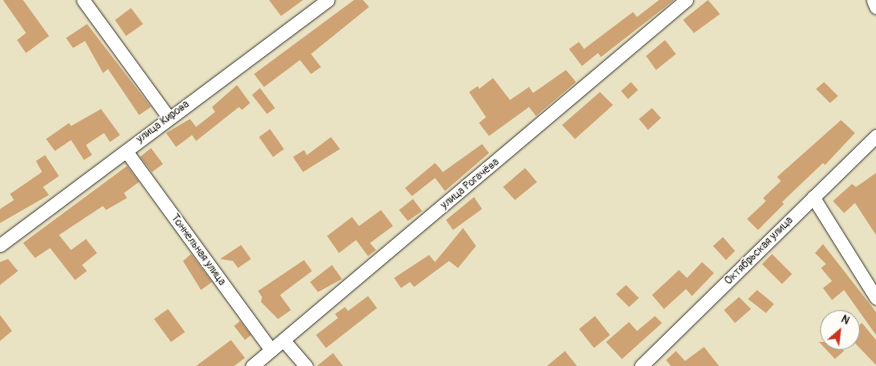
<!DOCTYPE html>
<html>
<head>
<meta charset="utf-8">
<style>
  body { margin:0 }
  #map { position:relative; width:876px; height:366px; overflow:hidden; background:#eae3c3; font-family:Pangolin,sans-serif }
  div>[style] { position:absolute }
  .building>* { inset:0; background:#cfa273 }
  .roads { filter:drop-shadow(0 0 1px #3b3a35) drop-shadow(0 0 1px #3b3a35) }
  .minor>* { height:13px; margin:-6.5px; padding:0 6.5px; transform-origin:6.5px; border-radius:6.5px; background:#fff }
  span { translate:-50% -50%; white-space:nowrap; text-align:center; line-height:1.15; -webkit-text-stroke:3px #fdfcf7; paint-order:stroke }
  .street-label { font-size:11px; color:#1c1c1c }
  .north { position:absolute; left:820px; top:310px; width:40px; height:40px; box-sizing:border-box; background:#fdfcf7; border:1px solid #a3a29f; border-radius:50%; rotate:28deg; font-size:11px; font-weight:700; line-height:16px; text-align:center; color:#1c1c1c }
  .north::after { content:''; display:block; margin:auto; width:14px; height:18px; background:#c8321e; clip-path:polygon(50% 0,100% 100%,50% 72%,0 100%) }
</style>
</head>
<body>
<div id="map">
  <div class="building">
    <i style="clip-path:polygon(3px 0,23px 0,49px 36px,26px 53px,17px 40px,26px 33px)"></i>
    <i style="clip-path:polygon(269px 0,303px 0,281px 16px)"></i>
    <i style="clip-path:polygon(354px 0,363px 0,369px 7px,311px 54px,321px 67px,311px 74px,300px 60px,264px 87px,254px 74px)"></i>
    <i style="clip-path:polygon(659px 0,674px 0,601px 57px,598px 53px,582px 66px,569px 49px,579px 42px,584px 49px,633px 12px,637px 17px)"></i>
    <i style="clip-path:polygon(708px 0,720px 14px,694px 33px,683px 20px)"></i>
    <i style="clip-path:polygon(131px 8px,143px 24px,126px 36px,115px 20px)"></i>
    <i style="clip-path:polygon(87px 24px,151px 107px,139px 115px,108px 69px,103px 73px,85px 41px,73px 48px,66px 38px)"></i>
    <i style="clip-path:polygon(665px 40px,676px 54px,656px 70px,646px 56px)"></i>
    <i style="clip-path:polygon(566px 70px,576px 82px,536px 116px,529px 107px,489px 136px,479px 123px,486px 117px,469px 92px,478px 86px,479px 89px,493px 78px,510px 100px,529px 87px,533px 93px)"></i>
    <i style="clip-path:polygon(631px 82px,638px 90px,628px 99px,621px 91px)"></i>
    <i style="clip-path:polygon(824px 82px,838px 96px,830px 103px,816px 89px)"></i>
    <i style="clip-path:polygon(237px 85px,250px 103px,242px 110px,239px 107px,196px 141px,192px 135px,176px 147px,166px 133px,190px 119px,196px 127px,215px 112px,212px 107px)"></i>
    <i style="clip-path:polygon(260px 88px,275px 108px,267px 114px,252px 95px)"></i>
    <i style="clip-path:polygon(600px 92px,613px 105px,575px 139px,562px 125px)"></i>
    <i style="clip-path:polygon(652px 108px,661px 118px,648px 130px,639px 119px)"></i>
    <i style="clip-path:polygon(101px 109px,120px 135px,110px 142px,104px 133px,86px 145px,92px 155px,84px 160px,71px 140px,55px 151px,46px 139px,69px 123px,71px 126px)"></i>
    <i style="clip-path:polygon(841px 120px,855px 133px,825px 165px,823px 163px,782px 202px,784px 204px,758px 230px,747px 219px,766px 201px,763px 198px,781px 181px,777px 177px)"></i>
    <i style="clip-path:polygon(270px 129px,284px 149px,273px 157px,259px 137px)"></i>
    <i style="clip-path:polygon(331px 137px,340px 149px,303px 172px,293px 157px,304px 150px,307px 155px)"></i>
    <i style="clip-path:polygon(482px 144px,489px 153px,445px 191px,435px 178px,412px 196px,405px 188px,435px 163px,443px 172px)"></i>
    <i style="clip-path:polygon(151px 148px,163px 164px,152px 172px,140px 157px)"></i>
    <i style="clip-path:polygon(45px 155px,59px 176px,43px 187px,49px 195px,0 223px,0 209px,14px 200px,10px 194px,42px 172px,36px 161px)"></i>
    <i style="clip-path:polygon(127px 166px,139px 182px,124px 193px,127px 198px,106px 210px,103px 206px,59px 235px,71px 250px,86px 239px,97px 253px,82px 265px,87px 271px,75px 280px,50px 248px,35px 258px,23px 243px)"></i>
    <i style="clip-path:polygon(525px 168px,537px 182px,515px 200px,503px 187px)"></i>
    <i style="clip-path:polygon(876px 173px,876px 235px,855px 203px,844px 213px,833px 201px,852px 184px,856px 187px)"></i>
    <i style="clip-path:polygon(474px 197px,482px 209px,453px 230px,446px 220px)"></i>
    <i style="clip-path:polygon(413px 199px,422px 211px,408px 221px,399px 210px)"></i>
    <i style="clip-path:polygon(381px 210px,393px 226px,370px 243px,376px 250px,368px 256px,356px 240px,339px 253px,327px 236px,352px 217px,359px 226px)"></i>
    <i style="clip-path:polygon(463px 228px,476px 246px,458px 268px,449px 261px,414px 287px,410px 282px,401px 288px,394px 278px,429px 255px,435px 262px)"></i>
    <i style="clip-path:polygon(723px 237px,735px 251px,726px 260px,713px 246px)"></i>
    <i style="clip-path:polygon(823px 244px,876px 312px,876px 335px,844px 290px,832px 300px,823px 288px,832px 281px,821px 268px,826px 264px,815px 253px)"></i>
    <i style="clip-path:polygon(241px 245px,251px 259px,238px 268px,233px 261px,220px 259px)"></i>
    <i style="clip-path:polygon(191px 254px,212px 282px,201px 290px,183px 261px)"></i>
    <i style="clip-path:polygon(772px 254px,792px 274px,782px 284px,762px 264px)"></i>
    <i style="clip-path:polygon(8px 259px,18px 271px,0 285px,0 262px)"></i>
    <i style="clip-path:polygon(304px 260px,312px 271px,280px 295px,291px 310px,278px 319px,261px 302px,262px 297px,258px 291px)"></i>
    <i style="clip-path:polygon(702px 262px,714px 273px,692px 296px,686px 289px,664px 309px,652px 295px,679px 270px,687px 278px)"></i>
    <i style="clip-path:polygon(332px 265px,342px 279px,318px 292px,310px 282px)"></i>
    <i style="clip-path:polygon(626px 285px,639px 298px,629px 307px,616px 294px)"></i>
    <i style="clip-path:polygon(757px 290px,774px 304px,766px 313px,748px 299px)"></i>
    <i style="clip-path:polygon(368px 296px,377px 308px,326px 348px,316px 335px,338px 318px,335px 314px,345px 307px,348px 311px)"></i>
    <i style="clip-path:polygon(739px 297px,751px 309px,735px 323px,724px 310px)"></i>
    <i style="clip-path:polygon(168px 309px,185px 332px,171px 342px,154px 319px)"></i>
    <i style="clip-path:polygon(0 315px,12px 331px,0 341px)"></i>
    <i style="clip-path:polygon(595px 316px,610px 335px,594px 348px,579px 329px)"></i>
    <i style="clip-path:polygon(655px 316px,662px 323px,622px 359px,606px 342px,629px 322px,637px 331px)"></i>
    <i style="clip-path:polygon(240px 321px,251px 335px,245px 340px,234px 326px)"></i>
    <i style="clip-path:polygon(862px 323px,876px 340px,876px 365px,852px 340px,852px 331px)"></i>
    <i style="clip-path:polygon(231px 340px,245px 358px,234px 366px,196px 366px)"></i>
    <i style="clip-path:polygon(819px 342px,837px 342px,844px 351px,835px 359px)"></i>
    <i style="clip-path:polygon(704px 347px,719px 366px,671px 366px,666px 360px,676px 351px,685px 361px)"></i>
    <i style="clip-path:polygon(565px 351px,577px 366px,547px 366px)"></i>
    <i style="clip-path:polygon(333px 353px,343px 366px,317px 366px)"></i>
  </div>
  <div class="roads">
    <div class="minor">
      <i style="left:83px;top:0;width:146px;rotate:53.9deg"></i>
      <i style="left:873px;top:0;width:8px;rotate:67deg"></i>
      <i style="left:126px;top:151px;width:246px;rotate:53.9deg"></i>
      <i style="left:813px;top:197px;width:119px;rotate:58deg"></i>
      <i style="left:0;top:245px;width:409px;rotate:-36.8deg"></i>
      <i style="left:285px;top:342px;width:32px;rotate:49deg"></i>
      <i style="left:252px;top:366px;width:568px;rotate:-40.14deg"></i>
      <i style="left:641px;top:366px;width:329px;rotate:-44.4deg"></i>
    </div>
  </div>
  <div class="street-label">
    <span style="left:163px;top:122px;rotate:-37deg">улица Кирова</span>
    <span style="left:470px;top:184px;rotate:-40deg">улица Рогачёва</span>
    <span style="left:198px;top:250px;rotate:54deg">Тоннельная улица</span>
    <span style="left:759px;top:251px;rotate:-45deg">Октябрьская улица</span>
  </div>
  <div class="north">N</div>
</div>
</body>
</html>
